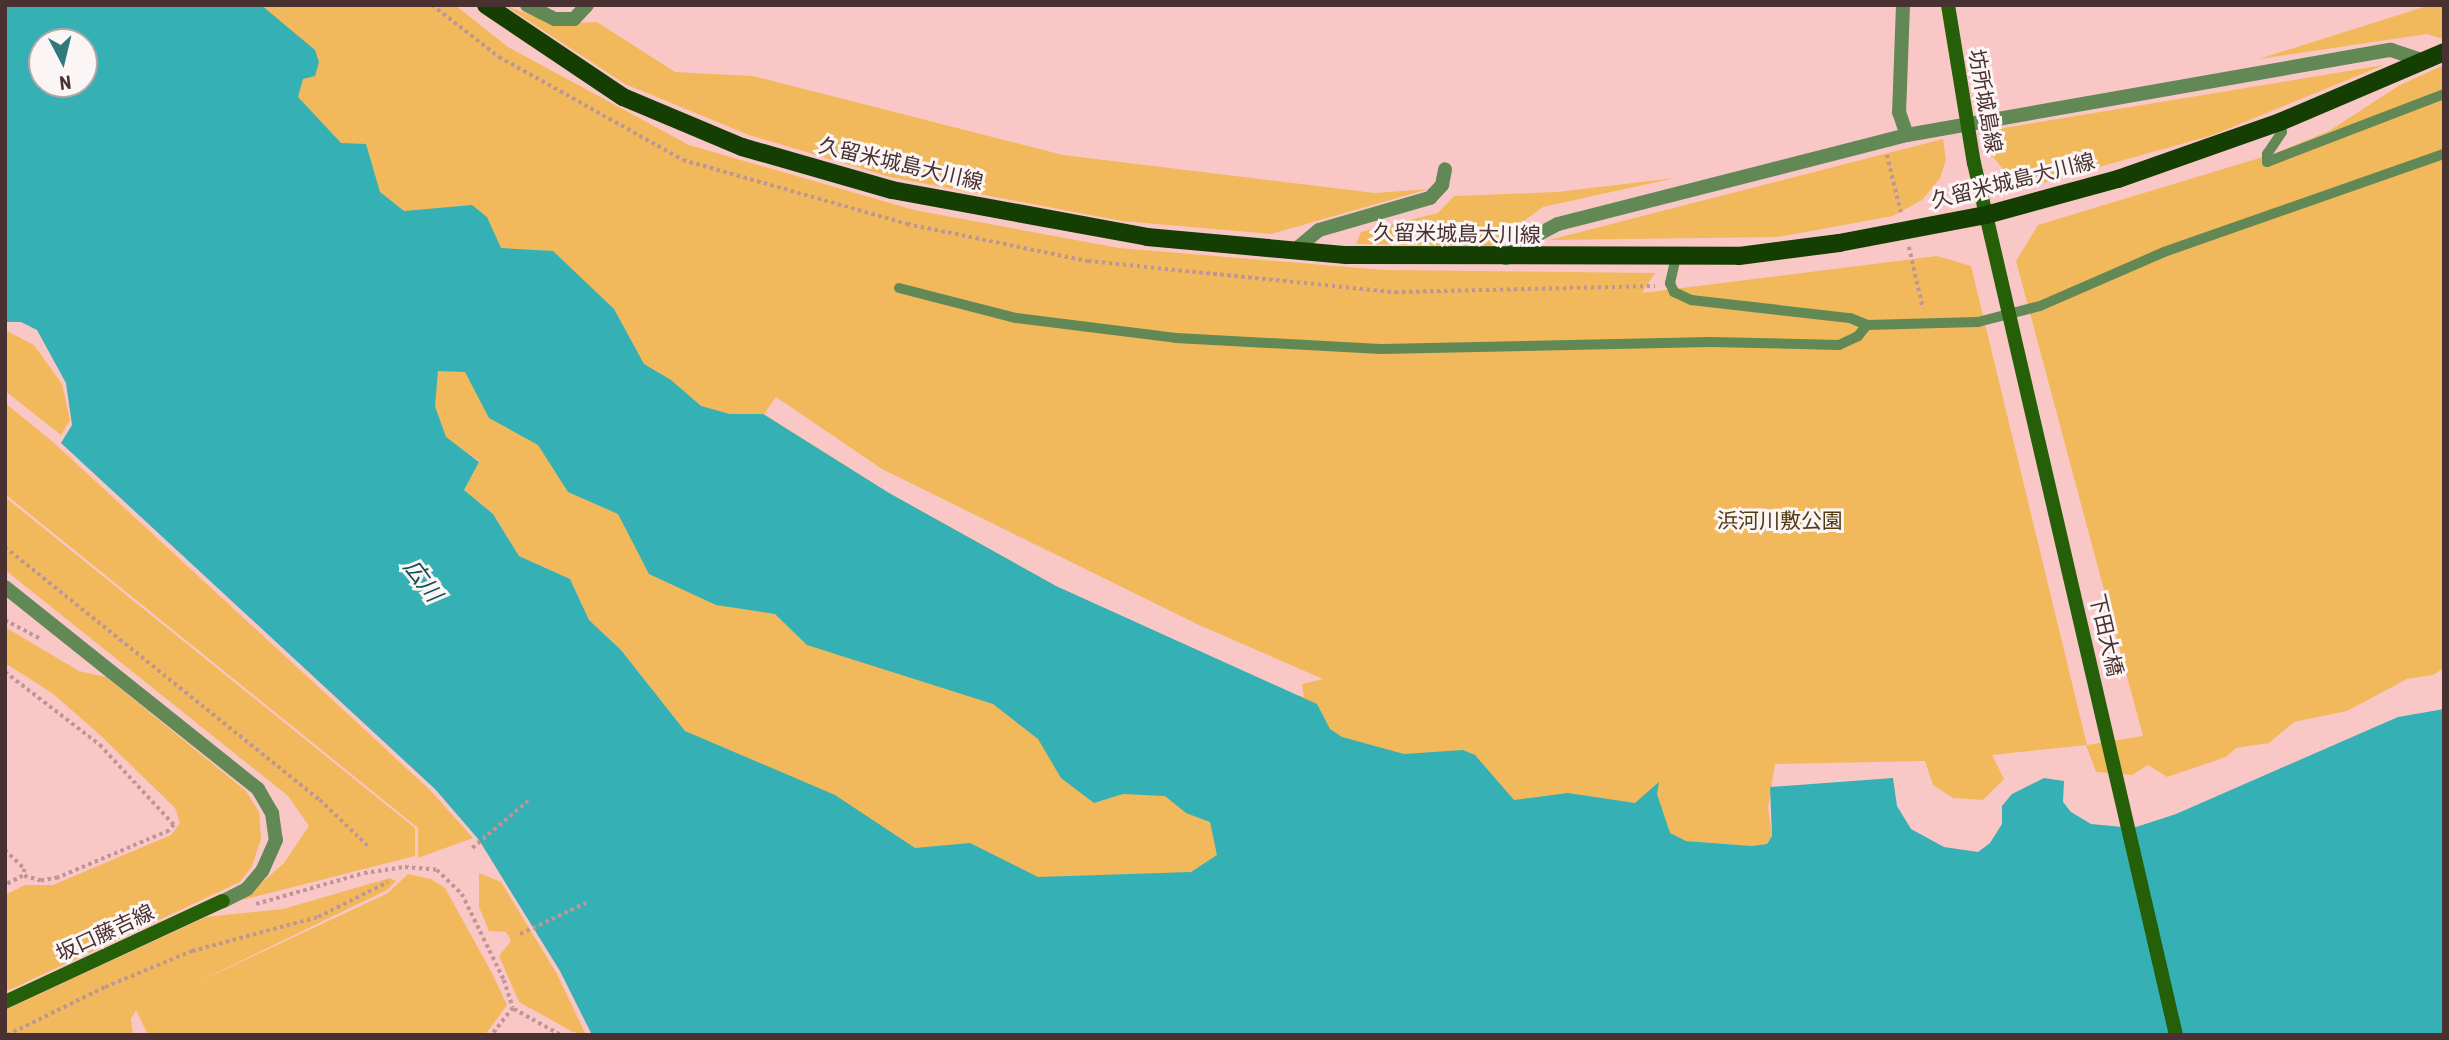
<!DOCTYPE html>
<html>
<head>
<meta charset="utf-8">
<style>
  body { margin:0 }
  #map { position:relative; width:2449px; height:1040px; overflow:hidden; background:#fac7c7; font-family:"Roboto Condensed","Noto Sans JP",sans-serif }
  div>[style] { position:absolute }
  .green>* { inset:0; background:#f1b95b }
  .water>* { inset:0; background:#35b0b4 }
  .path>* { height:3.5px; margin-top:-1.75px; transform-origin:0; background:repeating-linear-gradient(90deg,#bf9595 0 3.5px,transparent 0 7px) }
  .service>* { height:10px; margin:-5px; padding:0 5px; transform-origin:5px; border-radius:5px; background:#618855 }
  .minor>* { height:14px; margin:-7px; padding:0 7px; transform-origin:7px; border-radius:7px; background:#618855 }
  .secondary>* { height:14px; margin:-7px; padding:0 7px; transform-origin:7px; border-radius:7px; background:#256008 }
  .primary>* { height:18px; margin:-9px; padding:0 9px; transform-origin:9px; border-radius:9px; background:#153e03 }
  span { translate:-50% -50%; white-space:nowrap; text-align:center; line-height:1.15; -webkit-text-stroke:6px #fcf5f5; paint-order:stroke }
  .street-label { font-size:21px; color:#4a3131 }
  .park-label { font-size:21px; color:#513b12 }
  .water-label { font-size:23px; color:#0d5355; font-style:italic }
  .frame { position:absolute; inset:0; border:7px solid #4a3131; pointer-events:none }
  .north { position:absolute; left:28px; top:28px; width:70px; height:70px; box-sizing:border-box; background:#fcf5f5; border:2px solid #b5a7a7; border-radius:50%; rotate:173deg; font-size:19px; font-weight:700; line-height:28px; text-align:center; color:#4a3131 }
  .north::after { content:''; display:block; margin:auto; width:24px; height:32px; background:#30797c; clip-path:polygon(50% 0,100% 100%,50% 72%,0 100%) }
</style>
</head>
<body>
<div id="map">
  <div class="green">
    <i style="clip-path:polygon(evenodd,229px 5px,455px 5px,508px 47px,689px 145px,914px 210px,1119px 248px,1384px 270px,1655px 273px,1642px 293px,1937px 256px,1971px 266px,2087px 745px,2143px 736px,2016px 261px,2038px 225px,2276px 153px,2329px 131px,2400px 85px,2444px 65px,2444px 668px,2433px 675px,2407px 679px,2347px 711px,2294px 722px,2269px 743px,2236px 748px,2226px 757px,2167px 777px,2148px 765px,2132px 775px,2096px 772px,2086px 745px,1992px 755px,2004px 779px,1983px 800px,1953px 798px,1933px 785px,1925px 761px,1775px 764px,1768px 808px,1772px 836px,1767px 844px,1752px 846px,1687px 841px,1175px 736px,1253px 907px,953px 909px,685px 731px,621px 650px,589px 620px,570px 579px,519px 556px,493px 514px,464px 490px,479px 461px,446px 438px,435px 406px,288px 139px,229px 5px,776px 397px,882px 469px,1199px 625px,1323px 679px,1302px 684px,1304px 697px,1292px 694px,1056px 586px,889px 493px,764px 414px,776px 397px)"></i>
    <i style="clip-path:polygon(504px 5px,555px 24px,597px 22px,675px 72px,753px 76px,1063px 155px,1375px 193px,1429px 189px,1271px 234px,1122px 221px,890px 177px,749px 135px,625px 84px)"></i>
    <i style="clip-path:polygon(2430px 5px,2444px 5px,2443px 39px,2427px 34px,2259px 59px)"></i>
    <i style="clip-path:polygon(2384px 65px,2213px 135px,2035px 185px,2010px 177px,1992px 156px,1986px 131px)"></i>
    <i style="clip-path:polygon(1943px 139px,1946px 160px,1940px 178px,1922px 200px,1893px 216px,1778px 237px,1549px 240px)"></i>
    <i style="clip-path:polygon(1675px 178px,1543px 207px,1490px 246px,1356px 244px,1361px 232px,1438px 213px,1454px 196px,1557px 192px)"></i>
    <i style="clip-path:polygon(5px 330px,34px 345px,62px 384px,70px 420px,61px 435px,5px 391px)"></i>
    <i style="clip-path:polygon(5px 403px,53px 442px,430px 790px,473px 838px,418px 858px,418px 828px,5px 494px)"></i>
    <i style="clip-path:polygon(5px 497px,415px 828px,415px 856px,242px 900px,284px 863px,309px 826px,288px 796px,5px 570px)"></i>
    <i style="clip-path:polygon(5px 627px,79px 671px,106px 677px,246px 791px,259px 812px,261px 839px,252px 866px,240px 882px,5px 992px,5px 895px,25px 885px,53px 885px,171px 835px,180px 823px,175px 808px,99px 734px,52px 693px,5px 663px)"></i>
    <i style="clip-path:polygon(479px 873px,501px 882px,557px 974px,586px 1035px,573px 1032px,519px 1002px,499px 956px,511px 941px,506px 932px,489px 931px,479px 907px)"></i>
    <i style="clip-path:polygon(408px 874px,431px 879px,445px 888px,493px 975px,507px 1005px,485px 1035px,148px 1035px,136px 1010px,131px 1019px,133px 1035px,5px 1035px,5px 1010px,206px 917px,283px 909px,390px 878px,396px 881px,387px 890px,185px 988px,388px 893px)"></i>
  </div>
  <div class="water">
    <i style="clip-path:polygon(evenodd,5px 5px,261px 5px,315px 50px,319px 62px,315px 76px,303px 79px,298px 97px,341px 143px,366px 144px,380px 192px,404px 211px,472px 205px,487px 217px,501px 248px,553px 251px,614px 309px,644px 364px,671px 380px,701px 406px,730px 414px,763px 414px,889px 493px,1056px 586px,1317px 704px,1330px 729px,1342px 737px,1404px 754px,1463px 750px,1475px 755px,1514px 800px,1568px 793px,1635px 803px,1659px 782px,1657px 794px,1670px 833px,1686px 841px,1752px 846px,1767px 844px,1772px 836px,1770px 787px,1893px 778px,1897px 806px,1911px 829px,1944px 847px,1978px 852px,1990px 843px,2002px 824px,2002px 806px,2012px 794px,2044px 778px,2064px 781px,2063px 802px,2071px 812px,2091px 824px,2133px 828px,2176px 814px,2398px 717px,2444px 709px,2444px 1035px,592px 1035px,560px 971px,479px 840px,435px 789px,61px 443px,72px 425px,66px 383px,37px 330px,21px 322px,5px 322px,5px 5px,42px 42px,84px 42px,84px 84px,42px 84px,42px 42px,5px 5px,438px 371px,465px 372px,489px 418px,538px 445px,568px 492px,618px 514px,649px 574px,716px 605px,775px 614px,807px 645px,993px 704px,1038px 739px,1061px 778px,1094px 803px,1123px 794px,1165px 796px,1186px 813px,1210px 822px,1217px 855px,1191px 872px,1038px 877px,970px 843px,915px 848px,835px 795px,685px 731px,621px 650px,589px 620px,570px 579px,519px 556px,493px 514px,464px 490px,479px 462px,446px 437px,435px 406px,438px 371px)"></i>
  </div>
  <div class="path">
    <i style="left:432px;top:5px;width:85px;rotate:37.8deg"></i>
    <i style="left:499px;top:57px;width:211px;rotate:29.2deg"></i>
    <i style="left:683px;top:160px;width:233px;rotate:15.9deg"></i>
    <i style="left:907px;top:224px;width:185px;rotate:11.6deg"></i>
    <i style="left:1088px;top:261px;width:309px;rotate:5.8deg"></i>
    <i style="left:1395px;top:292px;width:260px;rotate:-1.3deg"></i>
    <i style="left:1887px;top:155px;width:59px;rotate:76.2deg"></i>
    <i style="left:1909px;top:247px;width:63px;rotate:77.1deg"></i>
    <i style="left:5px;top:547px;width:404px;rotate:38.8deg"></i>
    <i style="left:320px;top:800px;width:66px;rotate:43.8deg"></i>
    <i style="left:5px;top:620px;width:40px;rotate:28deg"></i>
    <i style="left:5px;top:672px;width:120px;rotate:37.5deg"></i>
    <i style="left:100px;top:745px;width:109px;rotate:47.2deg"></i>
    <i style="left:174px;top:825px;width:8px;rotate:130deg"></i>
    <i style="left:169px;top:831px;width:121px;rotate:157.1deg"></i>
    <i style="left:58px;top:878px;width:17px;rotate:170deg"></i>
    <i style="left:41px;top:881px;width:19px;rotate:-164deg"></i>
    <i style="left:472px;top:848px;width:73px;rotate:-40deg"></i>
    <i style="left:5px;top:850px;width:28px;rotate:44deg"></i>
    <i style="left:25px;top:869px;width:7px;rotate:106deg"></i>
    <i style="left:23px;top:876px;width:20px;rotate:153deg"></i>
    <i style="left:256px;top:904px;width:112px;rotate:-16deg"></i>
    <i style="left:364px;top:873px;width:41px;rotate:-8.3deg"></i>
    <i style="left:405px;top:867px;width:32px;rotate:5deg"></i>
    <i style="left:437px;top:870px;width:35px;rotate:44deg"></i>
    <i style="left:462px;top:894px;width:96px;rotate:64deg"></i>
    <i style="left:504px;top:980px;width:29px;rotate:72deg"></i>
    <i style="left:513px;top:1008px;width:34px;rotate:128deg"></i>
    <i style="left:520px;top:934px;width:73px;rotate:-25.2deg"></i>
    <i style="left:514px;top:1009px;width:54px;rotate:29deg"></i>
    <i style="left:7px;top:1035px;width:109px;rotate:-26.1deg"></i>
    <i style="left:105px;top:987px;width:94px;rotate:-22.5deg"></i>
    <i style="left:192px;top:951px;width:131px;rotate:-15.1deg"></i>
    <i style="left:318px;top:917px;width:78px;rotate:-26.6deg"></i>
  </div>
  <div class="service">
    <i style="left:2280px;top:122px;width:10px;rotate:79deg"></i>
    <i style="left:2282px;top:132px;width:27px;rotate:124deg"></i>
    <i style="left:2267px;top:154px;width:8px;rotate:90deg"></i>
    <i style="left:2267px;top:162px;width:190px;rotate:-21deg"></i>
    <i style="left:1676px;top:257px;width:27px;rotate:103deg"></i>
    <i style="left:1670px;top:283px;width:10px;rotate:66deg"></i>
    <i style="left:1674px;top:292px;width:19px;rotate:25deg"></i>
    <i style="left:1691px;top:300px;width:160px;rotate:6.5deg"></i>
    <i style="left:1850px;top:318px;width:18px;rotate:22deg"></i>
    <i style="left:1867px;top:325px;width:111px;rotate:-1.5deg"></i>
    <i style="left:1978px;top:322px;width:64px;rotate:-14.5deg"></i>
    <i style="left:2040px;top:306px;width:135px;rotate:-23.5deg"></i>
    <i style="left:2164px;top:252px;width:297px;rotate:-19.3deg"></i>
    <i style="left:899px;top:288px;width:121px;rotate:14.4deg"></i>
    <i style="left:1016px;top:318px;width:161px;rotate:7.1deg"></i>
    <i style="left:1176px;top:338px;width:205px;rotate:3.1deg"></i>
    <i style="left:1381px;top:349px;width:329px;rotate:-1.2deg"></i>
    <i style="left:1710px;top:342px;width:129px;rotate:1.3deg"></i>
    <i style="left:1839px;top:345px;width:21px;rotate:-25deg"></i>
    <i style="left:1858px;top:336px;width:14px;rotate:-51deg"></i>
  </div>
  <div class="minor">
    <i style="left:527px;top:5px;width:31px;rotate:27deg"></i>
    <i style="left:555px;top:19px;width:19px"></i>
    <i style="left:574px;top:19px;width:19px;rotate:-47deg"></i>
    <i style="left:1903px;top:5px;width:107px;rotate:92.1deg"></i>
    <i style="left:1899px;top:112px;width:24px;rotate:71deg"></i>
    <i style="left:1295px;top:250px;width:31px;rotate:-40deg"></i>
    <i style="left:1319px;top:230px;width:116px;rotate:-16.1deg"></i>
    <i style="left:1430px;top:198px;width:18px;rotate:-47deg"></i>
    <i style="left:1442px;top:185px;width:16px;rotate:-79deg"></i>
    <i style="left:1506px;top:258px;width:24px;rotate:-42deg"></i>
    <i style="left:1524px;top:242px;width:38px;rotate:-28deg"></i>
    <i style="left:1558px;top:224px;width:360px;rotate:-14.3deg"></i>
    <i style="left:1907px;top:135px;width:491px;rotate:-10deg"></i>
    <i style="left:2391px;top:50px;width:35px;rotate:18deg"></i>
    <i style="left:5px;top:587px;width:324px;rotate:38.6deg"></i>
    <i style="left:258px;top:789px;width:28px;rotate:60deg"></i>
    <i style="left:272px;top:813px;width:27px;rotate:82deg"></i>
    <i style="left:276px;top:840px;width:34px;rotate:114deg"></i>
    <i style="left:262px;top:871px;width:23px;rotate:130deg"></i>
    <i style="left:247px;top:889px;width:27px;rotate:153deg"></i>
  </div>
  <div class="secondary">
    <i style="left:1948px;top:5px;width:160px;rotate:80.7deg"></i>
    <i style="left:1974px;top:163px;width:895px;rotate:76.96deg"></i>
    <i style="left:5px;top:1002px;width:240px;rotate:-24.9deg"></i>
  </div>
  <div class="primary">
    <i style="left:486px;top:5px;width:165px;rotate:33.9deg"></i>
    <i style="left:623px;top:97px;width:129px;rotate:22.8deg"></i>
    <i style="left:742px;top:147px;width:156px;rotate:16deg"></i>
    <i style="left:892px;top:190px;width:259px;rotate:10.4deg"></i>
    <i style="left:1147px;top:237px;width:200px;rotate:5.2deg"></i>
    <i style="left:1346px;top:255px;width:393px;rotate:0.1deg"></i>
    <i style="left:1739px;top:256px;width:101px;rotate:-7.4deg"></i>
    <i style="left:1839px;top:243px;width:150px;rotate:-10.8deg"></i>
    <i style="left:1986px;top:215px;width:137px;rotate:-15.3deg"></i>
    <i style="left:2118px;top:179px;width:172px;rotate:-19.4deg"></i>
    <i style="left:2280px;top:122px;width:178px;rotate:-23.1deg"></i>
  </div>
  <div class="street-label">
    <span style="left:1985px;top:101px;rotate:80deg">坊所城島線</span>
    <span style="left:901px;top:164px;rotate:13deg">久留米城島大川線</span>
    <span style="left:2013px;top:181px;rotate:-14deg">久留米城島大川線</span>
    <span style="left:1457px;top:234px;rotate:1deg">久留米城島大川線</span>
    <span style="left:2106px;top:635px;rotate:77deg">下田大橋</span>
    <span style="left:105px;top:933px;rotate:-25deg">坂口藤吉線</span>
  </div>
  <div class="park-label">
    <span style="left:1780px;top:521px">浜河川敷公園</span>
  </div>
  <div class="water-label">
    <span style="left:422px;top:581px;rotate:53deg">広川</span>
  </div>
  <div class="frame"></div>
  <div class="north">N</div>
</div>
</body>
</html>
